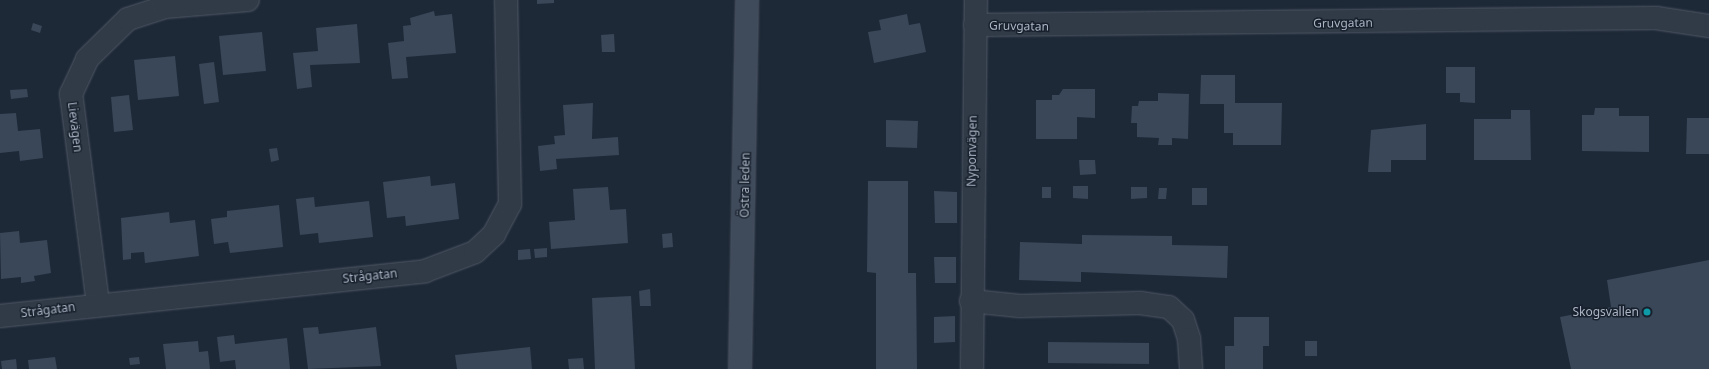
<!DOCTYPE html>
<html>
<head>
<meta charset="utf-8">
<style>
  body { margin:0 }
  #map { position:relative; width:1709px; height:369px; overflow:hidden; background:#1e2937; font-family:"Noto Sans",sans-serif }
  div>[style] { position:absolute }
  .building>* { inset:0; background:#394758 }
  .roads { filter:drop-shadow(0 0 1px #4f5866) drop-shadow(0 0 1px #4f5866) }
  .street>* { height:22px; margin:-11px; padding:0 11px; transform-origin:11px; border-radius:11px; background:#313b47 }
  .secondary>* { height:22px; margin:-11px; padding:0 11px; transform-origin:11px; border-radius:11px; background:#3f4a5b }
  .dots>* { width:11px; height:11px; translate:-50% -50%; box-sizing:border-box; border:2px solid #17202c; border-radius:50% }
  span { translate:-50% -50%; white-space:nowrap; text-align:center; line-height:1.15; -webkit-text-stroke:3px #17202c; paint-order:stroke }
  .street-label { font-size:12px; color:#abb5c5 }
  .poi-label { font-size:12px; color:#abb5c5 }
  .right { translate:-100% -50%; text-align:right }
</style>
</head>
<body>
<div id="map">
  <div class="building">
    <i style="clip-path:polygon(537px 0,554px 0,554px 3px,537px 4px)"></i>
    <i style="clip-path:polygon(434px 11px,435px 16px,452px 14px,456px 53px,406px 57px,408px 78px,392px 79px,388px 43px,404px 41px,403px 26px,411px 25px,410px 18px)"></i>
    <i style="clip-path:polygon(907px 14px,909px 25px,920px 23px,926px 52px,874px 63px,868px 32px,881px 30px,879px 20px)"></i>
    <i style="clip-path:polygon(33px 23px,42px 26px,40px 33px,31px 30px)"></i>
    <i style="clip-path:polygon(357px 24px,360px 63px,310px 65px,312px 87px,297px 89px,293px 53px,318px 51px,316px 28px)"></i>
    <i style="clip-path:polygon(262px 32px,266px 71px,223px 75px,219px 36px)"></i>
    <i style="clip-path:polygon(614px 34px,615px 52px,602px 52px,601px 35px)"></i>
    <i style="clip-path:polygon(175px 56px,179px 96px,138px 100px,134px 60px)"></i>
    <i style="clip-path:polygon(214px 62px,219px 102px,204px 104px,199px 64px)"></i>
    <i style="clip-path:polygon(1446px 67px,1475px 67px,1475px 103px,1460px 102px,1460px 93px,1446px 93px)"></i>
    <i style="clip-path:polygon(1201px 75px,1235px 75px,1235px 103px,1282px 103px,1281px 145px,1233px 145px,1233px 133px,1224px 133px,1224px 104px,1200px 104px)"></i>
    <i style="clip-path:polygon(27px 89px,28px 97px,11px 99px,10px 90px)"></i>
    <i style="clip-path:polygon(1063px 89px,1095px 89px,1095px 118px,1077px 117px,1077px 139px,1036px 139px,1036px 100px,1052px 100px,1052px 95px,1059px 95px)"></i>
    <i style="clip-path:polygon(1158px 93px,1189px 94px,1188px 139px,1172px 138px,1172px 145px,1158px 145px,1159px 138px,1137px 137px,1137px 123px,1131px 123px,1132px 106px,1138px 106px,1139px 101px,1158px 101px)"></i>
    <i style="clip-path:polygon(129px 95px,133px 130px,114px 132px,111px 97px)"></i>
    <i style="clip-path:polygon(593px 103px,592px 139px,618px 137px,619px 155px,556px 159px,557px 169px,540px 171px,538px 146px,555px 144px,554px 136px,565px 135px,563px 105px)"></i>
    <i style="clip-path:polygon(1595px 108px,1619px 108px,1619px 116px,1649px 116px,1649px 152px,1582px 151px,1582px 115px,1594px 115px)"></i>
    <i style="clip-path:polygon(1511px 110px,1530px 110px,1531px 160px,1474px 160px,1474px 119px,1511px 119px)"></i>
    <i style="clip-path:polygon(16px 113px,18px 131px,40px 129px,43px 158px,20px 161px,19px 151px,0 153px,0 114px)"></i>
    <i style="clip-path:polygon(1687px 118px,1709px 118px,1709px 154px,1686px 154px)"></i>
    <i style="clip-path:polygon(886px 120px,918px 121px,917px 148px,886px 147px)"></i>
    <i style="clip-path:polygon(1426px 124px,1426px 160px,1391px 160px,1391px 172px,1368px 172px,1371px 130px)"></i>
    <i style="clip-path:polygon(277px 148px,279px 160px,271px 162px,269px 149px)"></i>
    <i style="clip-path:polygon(1079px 160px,1095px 160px,1096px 174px,1080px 175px)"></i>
    <i style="clip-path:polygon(430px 176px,431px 186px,455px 183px,459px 219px,406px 226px,405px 216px,387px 218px,383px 182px)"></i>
    <i style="clip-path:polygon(868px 181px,908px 181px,908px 273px,916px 273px,917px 369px,876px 369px,876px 273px,867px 272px)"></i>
    <i style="clip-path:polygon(1073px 186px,1088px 186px,1088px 199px,1073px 198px)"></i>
    <i style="clip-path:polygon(608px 187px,610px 210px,626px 209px,628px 243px,551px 249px,549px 222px,575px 220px,573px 189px)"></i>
    <i style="clip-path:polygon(1042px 187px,1051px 187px,1051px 198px,1042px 198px)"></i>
    <i style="clip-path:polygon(1131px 187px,1147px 187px,1147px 198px,1131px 199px)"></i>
    <i style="clip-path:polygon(1159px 188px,1167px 188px,1166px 199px,1158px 199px)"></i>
    <i style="clip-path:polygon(1192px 188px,1207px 188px,1207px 205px,1192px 205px)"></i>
    <i style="clip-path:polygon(934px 191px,957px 192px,957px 223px,935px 223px)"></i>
    <i style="clip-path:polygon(314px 197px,315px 207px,369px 201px,373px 237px,319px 243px,318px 233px,300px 235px,296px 199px)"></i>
    <i style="clip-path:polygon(279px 205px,283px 247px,230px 253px,228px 242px,214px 244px,211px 219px,227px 217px,227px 211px)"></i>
    <i style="clip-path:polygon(169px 212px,170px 223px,195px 220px,199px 256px,145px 263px,144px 252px,131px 253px,131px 259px,123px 260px,121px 218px)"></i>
    <i style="clip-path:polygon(19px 231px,20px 243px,47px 240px,51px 273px,34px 276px,35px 281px,21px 283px,21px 277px,1px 279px,0 233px)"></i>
    <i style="clip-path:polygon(672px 233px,673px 247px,663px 248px,662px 234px)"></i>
    <i style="clip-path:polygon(1082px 235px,1172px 236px,1172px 245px,1228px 246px,1227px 278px,1081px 272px,1081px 282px,1019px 280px,1020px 242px,1082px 244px)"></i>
    <i style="clip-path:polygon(547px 248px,547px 257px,535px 258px,534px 249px)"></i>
    <i style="clip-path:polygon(530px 249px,531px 259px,518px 260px,518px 250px)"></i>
    <i style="clip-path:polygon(934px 257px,956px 257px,956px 283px,935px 283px)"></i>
    <i style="clip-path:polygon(1709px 260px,1709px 369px,1571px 369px,1560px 317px,1611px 307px,1607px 280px)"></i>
    <i style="clip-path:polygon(650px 289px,651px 306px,640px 306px,639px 291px)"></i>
    <i style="clip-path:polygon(631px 296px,635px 369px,595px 369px,592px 298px)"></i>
    <i style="clip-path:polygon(955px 316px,955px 342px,934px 343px,934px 317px)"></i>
    <i style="clip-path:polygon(1234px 317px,1269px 317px,1269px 346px,1263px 346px,1263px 369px,1225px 369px,1225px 346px,1234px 346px)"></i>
    <i style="clip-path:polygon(318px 327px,319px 334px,376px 327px,381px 366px,308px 369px,303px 328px)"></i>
    <i style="clip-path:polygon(234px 335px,235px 344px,287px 338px,290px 369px,236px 369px,235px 360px,220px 362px,217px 337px)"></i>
    <i style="clip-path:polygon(198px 341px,199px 352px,208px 351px,210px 369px,166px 369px,163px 344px)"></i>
    <i style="clip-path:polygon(1305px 341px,1317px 341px,1317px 356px,1305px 356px)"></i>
    <i style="clip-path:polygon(1048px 342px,1149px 343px,1149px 364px,1048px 363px)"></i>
    <i style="clip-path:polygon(530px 347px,532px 369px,457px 369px,455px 355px)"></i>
    <i style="clip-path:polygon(55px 357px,57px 369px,29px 369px,28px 360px)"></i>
    <i style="clip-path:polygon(139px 357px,140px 364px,130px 365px,129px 358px)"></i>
    <i style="clip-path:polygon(583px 358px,584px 369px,569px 369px,568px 359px)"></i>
    <i style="clip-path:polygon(16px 359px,17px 369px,2px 369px,1px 361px)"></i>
  </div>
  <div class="roads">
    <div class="street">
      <i style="left:975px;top:25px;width:681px;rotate:-0.59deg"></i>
      <i style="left:1656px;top:18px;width:54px;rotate:8.6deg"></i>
      <i style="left:971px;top:301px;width:49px;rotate:5.8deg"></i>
      <i style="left:1020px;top:306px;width:120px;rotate:-1.4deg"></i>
      <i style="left:1140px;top:303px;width:29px;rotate:8deg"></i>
      <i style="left:1169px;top:307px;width:19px;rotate:43deg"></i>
      <i style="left:1183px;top:320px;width:20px;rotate:72deg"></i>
      <i style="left:1189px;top:339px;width:30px;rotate:86deg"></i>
      <i style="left:98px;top:304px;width:212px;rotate:-97.3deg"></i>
      <i style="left:71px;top:94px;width:38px;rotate:-65deg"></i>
      <i style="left:87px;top:59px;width:57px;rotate:-44.3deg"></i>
      <i style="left:128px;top:19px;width:38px;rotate:-18deg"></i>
      <i style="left:164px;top:7px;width:84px;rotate:-4.8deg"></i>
      <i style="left:0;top:316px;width:427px;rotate:-6deg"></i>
      <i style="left:425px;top:271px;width:53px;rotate:-20.8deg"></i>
      <i style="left:475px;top:252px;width:26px;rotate:-43deg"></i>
      <i style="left:494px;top:234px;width:34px;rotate:-62deg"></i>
      <i style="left:510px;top:204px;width:204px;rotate:-91.1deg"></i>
      <i style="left:972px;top:369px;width:369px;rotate:-89.4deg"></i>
    </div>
    <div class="secondary">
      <i style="left:740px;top:369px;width:369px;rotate:-88.9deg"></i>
    </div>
  </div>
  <div class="dots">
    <i style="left:1647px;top:312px;background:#0f9aa8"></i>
  </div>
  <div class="street-label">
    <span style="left:1343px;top:23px;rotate:-1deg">Gruvgatan</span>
    <span style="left:1019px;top:26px;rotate:1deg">Gruvgatan</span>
    <span style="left:75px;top:127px;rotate:83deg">Lievägen</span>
    <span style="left:972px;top:151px;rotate:-89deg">Nyponvägen</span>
    <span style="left:745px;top:185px;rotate:-89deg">Östra leden</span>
    <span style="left:370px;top:276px;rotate:-6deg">Strågatan</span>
    <span style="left:48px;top:310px;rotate:-7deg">Strågatan</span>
  </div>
  <div class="poi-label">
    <span class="right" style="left:1639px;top:312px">Skogsvallen</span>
  </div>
</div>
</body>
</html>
